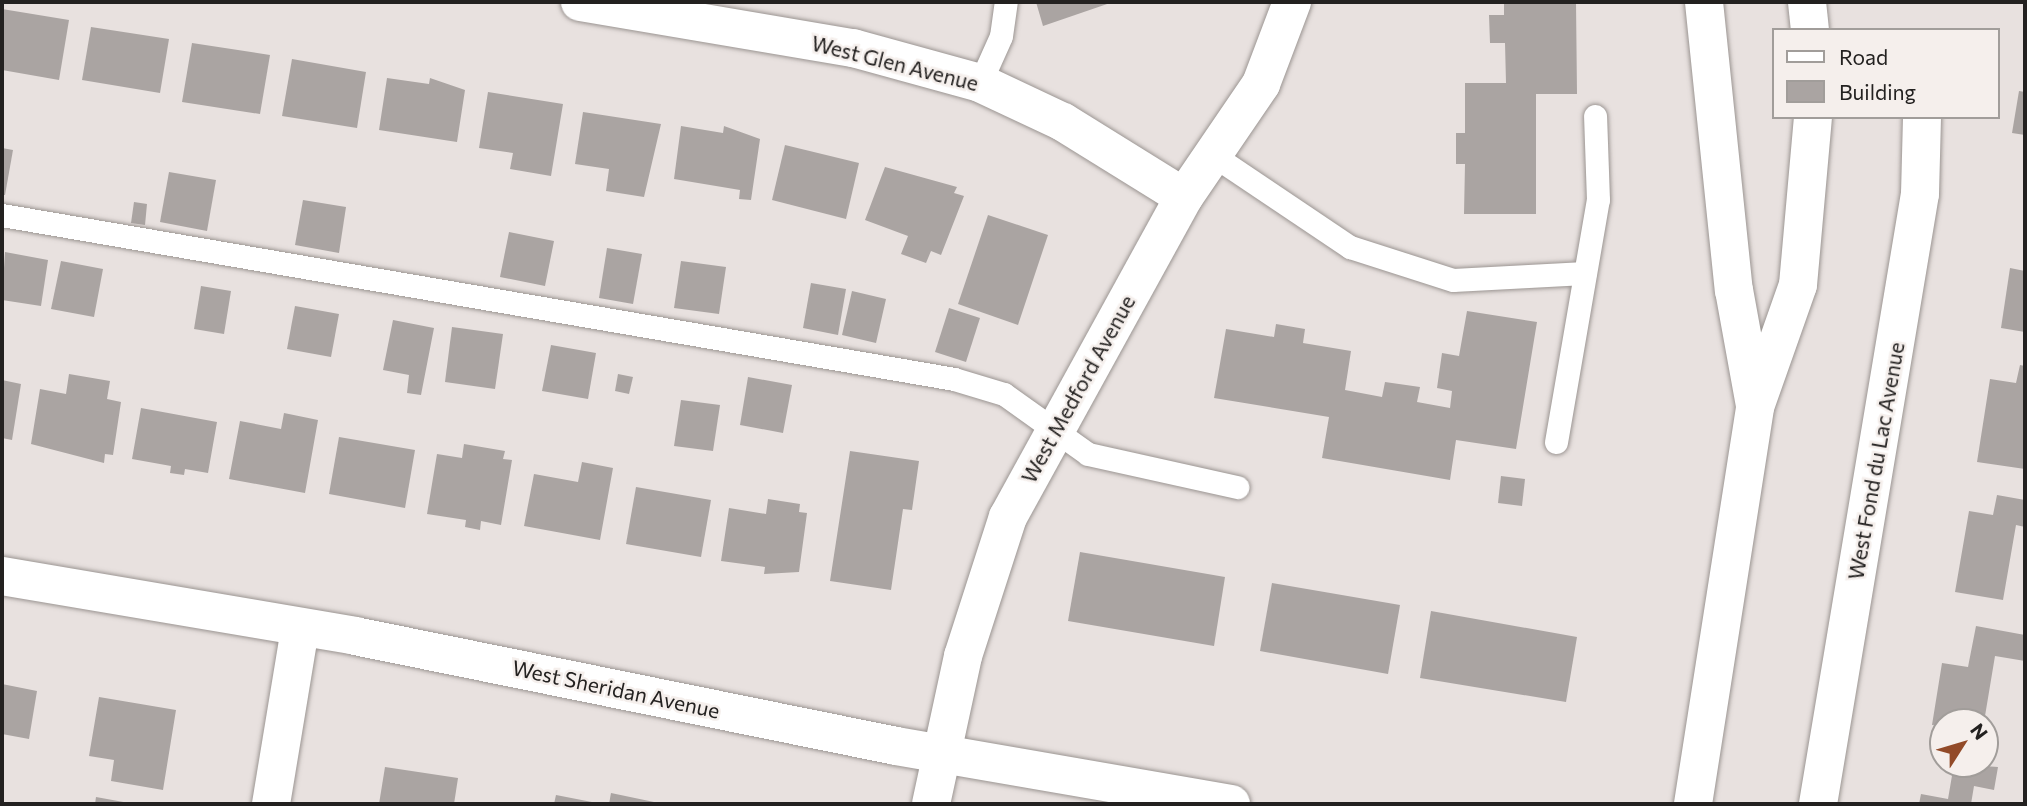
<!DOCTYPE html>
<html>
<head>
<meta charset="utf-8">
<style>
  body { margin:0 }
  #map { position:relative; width:2027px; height:806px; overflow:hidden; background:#e8e1df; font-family:Commissioner,sans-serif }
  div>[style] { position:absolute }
  .building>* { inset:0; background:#aaa4a2 }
  .roads { filter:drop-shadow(0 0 2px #9b9592) drop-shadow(0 0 2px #9b9592) }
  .lane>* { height:23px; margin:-11.5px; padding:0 11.5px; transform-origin:11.5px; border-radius:11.5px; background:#fff }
  .street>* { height:38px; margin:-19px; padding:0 19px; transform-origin:19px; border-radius:19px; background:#fff }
  .secondary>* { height:38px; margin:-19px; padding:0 19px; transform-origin:19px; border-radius:19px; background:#fff }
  span { translate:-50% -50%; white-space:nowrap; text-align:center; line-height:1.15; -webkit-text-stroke:5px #f5efec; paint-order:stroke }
  .street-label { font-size:21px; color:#232120 }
  .frame { position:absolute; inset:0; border:4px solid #232120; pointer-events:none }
  .legend { position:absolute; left:1772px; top:28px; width:228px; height:91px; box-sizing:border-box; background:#f5efec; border:2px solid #a19d9a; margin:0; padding:9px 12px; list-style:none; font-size:21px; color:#232120 }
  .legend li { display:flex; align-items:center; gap:14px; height:35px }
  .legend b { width:35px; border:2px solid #a19d9a }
  .north { position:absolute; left:1929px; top:708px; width:70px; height:70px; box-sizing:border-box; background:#f5efec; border:2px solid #a19d9a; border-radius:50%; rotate:53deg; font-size:19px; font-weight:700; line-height:28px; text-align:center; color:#232120 }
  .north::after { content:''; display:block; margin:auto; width:24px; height:32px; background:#924a28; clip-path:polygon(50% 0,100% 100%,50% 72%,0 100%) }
</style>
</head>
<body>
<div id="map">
  <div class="building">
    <i style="clip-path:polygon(1036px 2px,1113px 2px,1043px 26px)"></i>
    <i style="clip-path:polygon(1504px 2px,1576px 2px,1577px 94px,1536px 94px,1536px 214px,1464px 214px,1465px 164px,1456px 164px,1456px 133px,1465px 133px,1465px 83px,1506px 83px,1505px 43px,1490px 43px,1489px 15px,1504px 15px)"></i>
    <i style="clip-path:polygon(2px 9px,69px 20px,59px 80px,2px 70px)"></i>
    <i style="clip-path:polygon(91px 27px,169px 39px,160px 93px,82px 80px)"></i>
    <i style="clip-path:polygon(192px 43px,270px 55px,260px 114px,182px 102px)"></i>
    <i style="clip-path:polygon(292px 59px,366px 72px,357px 128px,282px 116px)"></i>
    <i style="clip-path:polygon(387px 78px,429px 84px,430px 78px,465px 90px,457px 142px,379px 130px)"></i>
    <i style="clip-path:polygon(2019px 91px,2025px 92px,2025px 135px,2012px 133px)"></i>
    <i style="clip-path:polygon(488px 92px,563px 104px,551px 176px,510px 169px,513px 153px,479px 148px)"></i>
    <i style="clip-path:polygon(583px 112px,661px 124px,644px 197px,606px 191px,609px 169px,575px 164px)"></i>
    <i style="clip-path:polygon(681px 126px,723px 133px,724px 126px,760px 139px,751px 200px,739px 199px,740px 190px,674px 179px)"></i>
    <i style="clip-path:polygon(785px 145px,859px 163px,846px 219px,772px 200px)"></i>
    <i style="clip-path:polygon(2px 148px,13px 150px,5px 195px,2px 195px)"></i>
    <i style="clip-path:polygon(885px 167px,957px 187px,954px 193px,964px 196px,941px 255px,931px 251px,926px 263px,901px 254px,908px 236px,865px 220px)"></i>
    <i style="clip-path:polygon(169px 172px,216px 180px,207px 231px,160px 222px)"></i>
    <i style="clip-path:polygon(303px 200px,346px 207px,339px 253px,295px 245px)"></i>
    <i style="clip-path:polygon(134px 202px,147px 204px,145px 225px,131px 223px)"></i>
    <i style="clip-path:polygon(988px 215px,1048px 235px,1018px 325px,958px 304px)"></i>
    <i style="clip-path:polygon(509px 232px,554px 241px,545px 286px,500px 277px)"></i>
    <i style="clip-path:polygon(607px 248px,642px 254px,633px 304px,599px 298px)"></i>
    <i style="clip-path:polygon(5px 252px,48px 260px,41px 306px,2px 300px)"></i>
    <i style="clip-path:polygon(61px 261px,103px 269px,94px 317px,51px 309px)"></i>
    <i style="clip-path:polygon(681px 261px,726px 267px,719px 314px,674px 308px)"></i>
    <i style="clip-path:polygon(2010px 268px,2025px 271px,2025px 332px,2001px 328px)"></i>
    <i style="clip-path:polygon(811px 283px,846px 289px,838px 335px,803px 328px)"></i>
    <i style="clip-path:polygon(201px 286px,231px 291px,224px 334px,194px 329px)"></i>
    <i style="clip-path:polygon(852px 291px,886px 299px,876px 343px,842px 335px)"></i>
    <i style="clip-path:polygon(295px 306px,339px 314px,331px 357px,287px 349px)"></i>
    <i style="clip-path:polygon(949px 308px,980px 318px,966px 362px,935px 352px)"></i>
    <i style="clip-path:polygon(1467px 311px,1537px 322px,1516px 449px,1456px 440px,1450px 480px,1322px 458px,1329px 417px,1214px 398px,1226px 329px,1274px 337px,1276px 324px,1305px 329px,1303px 343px,1351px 351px,1345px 390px,1382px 397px,1385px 382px,1420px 387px,1417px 402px,1450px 408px,1452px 391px,1437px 388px,1442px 353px,1459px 356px)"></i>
    <i style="clip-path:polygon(393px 320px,434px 328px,421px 395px,407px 393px,409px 375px,383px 370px)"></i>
    <i style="clip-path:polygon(452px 327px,503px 334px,495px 389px,445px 382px)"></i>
    <i style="clip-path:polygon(551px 345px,596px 353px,588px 399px,542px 391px)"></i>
    <i style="clip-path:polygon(2020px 365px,2025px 366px,2025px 469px,1977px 462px,1990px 379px,2016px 383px)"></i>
    <i style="clip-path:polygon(69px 374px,110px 381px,107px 399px,121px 402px,113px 455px,105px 454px,104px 463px,31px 444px,40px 389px,66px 394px)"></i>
    <i style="clip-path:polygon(618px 374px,633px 377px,629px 394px,615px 391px)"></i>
    <i style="clip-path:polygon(748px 377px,792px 385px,783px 433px,740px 425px)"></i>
    <i style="clip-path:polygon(2px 380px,21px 384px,12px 440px,2px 438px)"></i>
    <i style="clip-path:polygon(681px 400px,720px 405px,713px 451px,674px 446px)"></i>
    <i style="clip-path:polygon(141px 408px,217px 422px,208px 473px,185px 469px,184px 475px,170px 473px,171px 466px,132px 459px)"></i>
    <i style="clip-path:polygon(284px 413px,318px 420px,305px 493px,229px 479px,240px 421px,281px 429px)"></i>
    <i style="clip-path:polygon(339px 437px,415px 450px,405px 508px,329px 494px)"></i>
    <i style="clip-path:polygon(464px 444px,505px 451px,503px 459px,512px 460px,501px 525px,481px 521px,480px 530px,465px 527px,466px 520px,427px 514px,437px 454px,462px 458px)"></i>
    <i style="clip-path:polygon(850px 451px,919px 461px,912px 510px,903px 509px,891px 590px,830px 581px)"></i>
    <i style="clip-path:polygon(582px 462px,613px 468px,600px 540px,524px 526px,534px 474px,578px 482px)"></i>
    <i style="clip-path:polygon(1501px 476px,1525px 479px,1522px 506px,1498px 503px)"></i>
    <i style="clip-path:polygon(636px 487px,711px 500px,701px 557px,626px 544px)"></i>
    <i style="clip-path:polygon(1997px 495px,2025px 500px,2025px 527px,2016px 525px,2003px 600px,1955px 592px,1969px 511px,1993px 515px)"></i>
    <i style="clip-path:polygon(768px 499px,800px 504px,799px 512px,807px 513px,799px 572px,764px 574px,765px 567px,721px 561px,729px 508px,766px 514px)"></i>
    <i style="clip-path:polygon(1080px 552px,1225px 577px,1214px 646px,1068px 621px)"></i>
    <i style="clip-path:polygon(1272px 583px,1400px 605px,1388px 674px,1260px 651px)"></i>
    <i style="clip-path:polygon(1431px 611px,1577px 637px,1566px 702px,1420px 678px)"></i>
    <i style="clip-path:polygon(1976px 626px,2025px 635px,2025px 661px,1995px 656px,1984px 722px,1932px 725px,1942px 663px,1968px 667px)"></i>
    <i style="clip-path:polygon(2px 684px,37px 691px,29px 739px,2px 734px)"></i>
    <i style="clip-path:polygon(99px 697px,176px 710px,163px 790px,111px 781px,114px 760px,89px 756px)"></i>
    <i style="clip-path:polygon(1954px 764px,1998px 767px,1994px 790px,1974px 786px,1971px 804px,1919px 804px,1921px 794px,1948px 799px)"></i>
    <i style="clip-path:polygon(385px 767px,458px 778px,454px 804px,379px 804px)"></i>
    <i style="clip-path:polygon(611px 793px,654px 802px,653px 804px,609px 804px)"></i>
    <i style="clip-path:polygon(556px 795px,597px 803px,597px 804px,554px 804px)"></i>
    <i style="clip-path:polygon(96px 797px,129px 803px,129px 804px,95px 804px)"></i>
  </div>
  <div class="roads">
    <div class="lane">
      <i style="left:980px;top:83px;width:51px;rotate:-65.9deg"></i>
      <i style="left:1001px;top:36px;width:34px;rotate:-82deg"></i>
      <i style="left:1213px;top:155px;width:165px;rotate:33.9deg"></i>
      <i style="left:1350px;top:247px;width:108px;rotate:17.8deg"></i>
      <i style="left:1453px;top:280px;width:132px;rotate:-3deg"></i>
      <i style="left:2px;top:215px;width:966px;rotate:9.77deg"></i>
      <i style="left:954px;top:379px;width:52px;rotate:16.7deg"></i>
      <i style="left:1004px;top:394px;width:103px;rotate:35.5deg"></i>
      <i style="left:1088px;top:454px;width:153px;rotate:12.5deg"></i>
      <i style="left:1556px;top:442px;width:246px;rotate:-80.2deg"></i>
      <i style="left:1598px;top:200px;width:84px;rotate:-92deg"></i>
    </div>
    <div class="street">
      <i style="left:580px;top:2px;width:277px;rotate:9.6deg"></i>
      <i style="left:853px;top:48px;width:132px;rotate:15.4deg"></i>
      <i style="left:980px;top:83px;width:92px;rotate:25.2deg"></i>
      <i style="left:1063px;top:122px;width:142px;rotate:31.8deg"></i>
      <i style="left:2px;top:576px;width:358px;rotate:9.6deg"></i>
      <i style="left:355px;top:636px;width:552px;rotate:11.49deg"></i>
      <i style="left:896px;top:746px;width:340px;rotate:9.8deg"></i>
      <i style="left:271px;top:804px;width:178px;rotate:-80.6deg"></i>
      <i style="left:931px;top:804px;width:151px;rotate:-77.8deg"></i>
      <i style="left:963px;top:656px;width:146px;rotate:-72.1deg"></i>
      <i style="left:1008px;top:517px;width:365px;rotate:-61.2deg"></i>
      <i style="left:1184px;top:197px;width:137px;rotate:-55.7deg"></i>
      <i style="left:1261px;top:84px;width:88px;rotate:-69.3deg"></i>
      <i style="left:1818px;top:804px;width:618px;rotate:-80.51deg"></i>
      <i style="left:1920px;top:194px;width:77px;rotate:-88.5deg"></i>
    </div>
    <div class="secondary">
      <i style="left:1704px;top:2px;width:290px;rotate:84.1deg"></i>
      <i style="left:1734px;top:290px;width:117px;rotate:79.7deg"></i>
      <i style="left:1807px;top:2px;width:28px;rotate:84deg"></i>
      <i style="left:1693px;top:804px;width:402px;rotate:-81.1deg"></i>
      <i style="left:1755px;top:407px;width:129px;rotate:-70.6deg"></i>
      <i style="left:1798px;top:285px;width:169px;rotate:-84.9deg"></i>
    </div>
  </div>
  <div class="street-label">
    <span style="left:895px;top:63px;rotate:14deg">West Glen Avenue</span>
    <span style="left:1078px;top:389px;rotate:-61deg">West Medford Avenue</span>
    <span style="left:1876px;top:461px;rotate:-80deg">West Fond du Lac Avenue</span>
    <span style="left:616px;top:689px;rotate:12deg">West Sheridan Avenue</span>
  </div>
  <div class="frame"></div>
  <ul class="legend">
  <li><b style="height:9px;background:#fff"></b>Road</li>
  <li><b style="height:19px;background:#aaa4a2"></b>Building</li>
  </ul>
  <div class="north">N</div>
</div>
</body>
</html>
